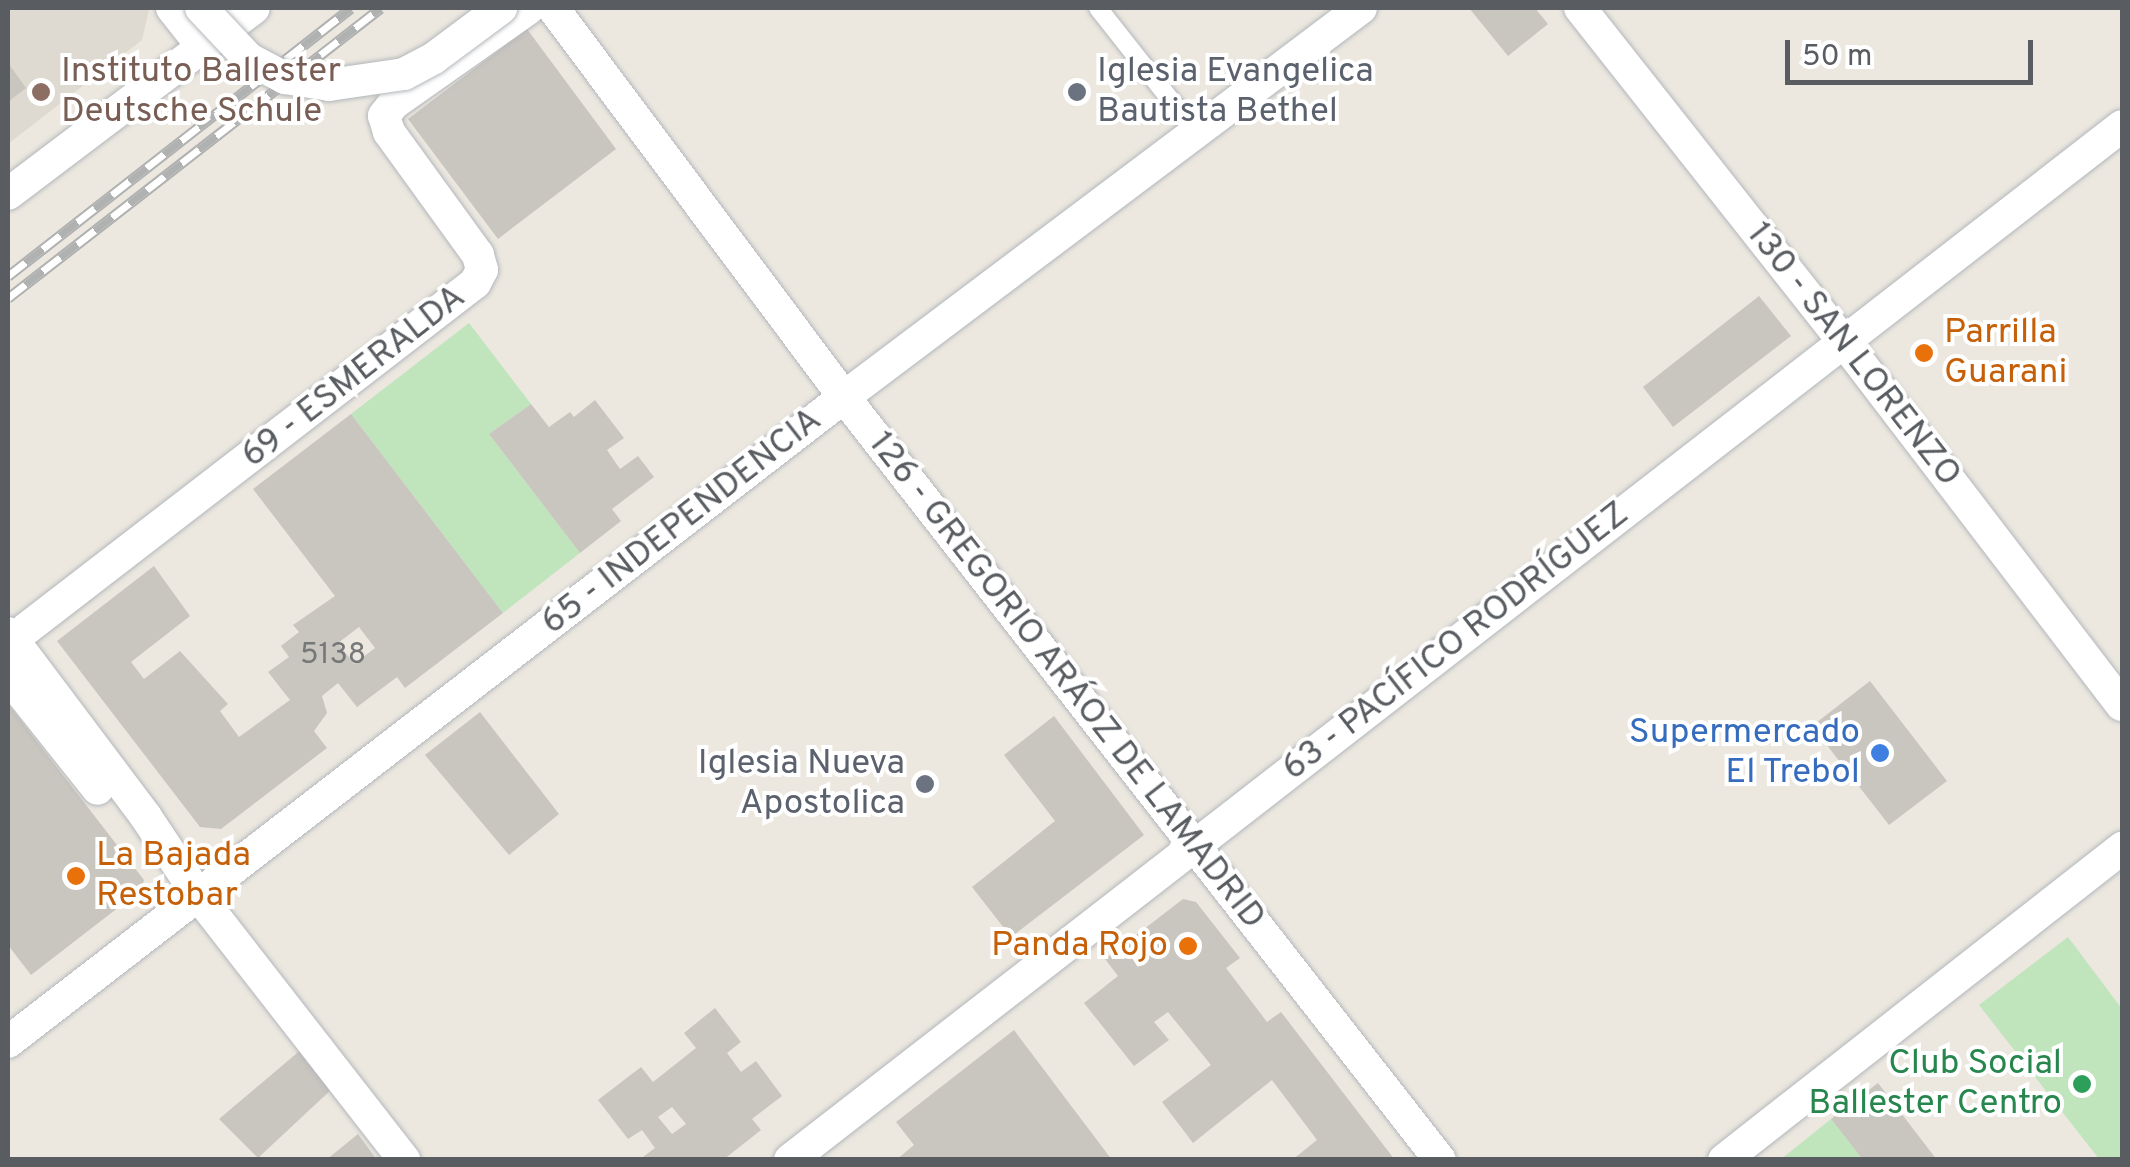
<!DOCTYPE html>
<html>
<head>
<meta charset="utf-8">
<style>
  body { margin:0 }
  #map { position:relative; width:2130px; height:1167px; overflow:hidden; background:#ece8e0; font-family:Overpass,sans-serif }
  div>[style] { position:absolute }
  .education>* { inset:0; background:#dedad1 }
  .green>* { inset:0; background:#c0e4bc }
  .building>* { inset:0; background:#c9c5bf }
  .roads { filter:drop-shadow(0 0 2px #b3b7bb) drop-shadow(0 0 2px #b3b7bb) }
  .service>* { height:18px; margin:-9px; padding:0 9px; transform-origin:9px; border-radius:9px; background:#fff }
  .minor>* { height:32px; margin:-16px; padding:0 16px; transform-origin:16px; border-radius:16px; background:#fff }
  .rail>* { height:11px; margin-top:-5.5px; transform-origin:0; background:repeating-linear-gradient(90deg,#fff 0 22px,#b0b1b1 0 44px); box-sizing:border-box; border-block:2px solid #b0b1b1 }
  .bridges { filter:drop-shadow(0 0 2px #b3b7bb) drop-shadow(0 0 2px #b3b7bb) }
  .minor-bridge>* { height:32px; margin:-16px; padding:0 16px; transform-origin:16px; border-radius:16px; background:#fff }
  .dots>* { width:28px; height:28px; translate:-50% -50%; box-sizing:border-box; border:5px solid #fff; border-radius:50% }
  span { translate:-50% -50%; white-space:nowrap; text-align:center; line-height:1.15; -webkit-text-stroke:8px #fff; paint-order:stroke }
  .number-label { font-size:30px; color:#757778 }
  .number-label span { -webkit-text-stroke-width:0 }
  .education-label { font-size:35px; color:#785e54 }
  .left { translate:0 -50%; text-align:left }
  .worship-label { font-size:35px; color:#5b616d }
  .right { translate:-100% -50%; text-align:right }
  .food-label { font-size:35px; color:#c56008 }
  .street-label { font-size:35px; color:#595d61 }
  .shop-label { font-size:35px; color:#366cbe }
  .leisure-label { font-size:35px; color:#27864d }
  .frame { position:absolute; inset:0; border:10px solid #595d61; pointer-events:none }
  .scale { position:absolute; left:1785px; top:40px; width:248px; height:45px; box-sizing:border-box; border:5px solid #595d61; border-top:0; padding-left:12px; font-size:30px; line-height:35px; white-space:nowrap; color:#595d61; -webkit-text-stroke:8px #fff; paint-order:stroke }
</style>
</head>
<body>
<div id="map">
  <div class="education">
    <i style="clip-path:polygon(8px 8px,147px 8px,149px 10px,142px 40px,8px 144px)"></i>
  </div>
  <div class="green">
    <i style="clip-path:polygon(469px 323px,531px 404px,489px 434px,580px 553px,503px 613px,351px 414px)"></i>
    <i style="clip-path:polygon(2068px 937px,2122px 1009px,2122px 1159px,2099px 1159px,1979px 1005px)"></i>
    <i style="clip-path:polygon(1831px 1119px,1863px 1160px,1780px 1160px)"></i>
  </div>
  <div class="building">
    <i style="clip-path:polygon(1469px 8px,1535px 8px,1548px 24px,1508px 56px)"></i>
    <i style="clip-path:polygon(527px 29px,616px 149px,498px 239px,408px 119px)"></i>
    <i style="clip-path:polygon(8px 63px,26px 88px,8px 102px)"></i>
    <i style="clip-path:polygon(1759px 296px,1791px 336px,1673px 427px,1643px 387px)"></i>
    <i style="clip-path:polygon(595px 400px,624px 438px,607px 450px,620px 469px,638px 456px,654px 477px,612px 509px,621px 521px,580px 553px,489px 434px,531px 404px,549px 427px,570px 412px,574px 417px)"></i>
    <i style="clip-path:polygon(evenodd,351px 414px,503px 613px,405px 688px,397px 677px,357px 707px,338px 683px,322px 696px,327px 713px,314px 731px,327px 748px,221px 829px,200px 827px,57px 641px,154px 566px,190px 616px,131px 662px,144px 679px,180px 651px,228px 704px,220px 711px,239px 737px,290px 700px,268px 672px,289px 657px,281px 646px,299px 632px,293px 625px,335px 596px,253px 489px,351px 414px,359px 627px,375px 648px,354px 664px,338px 643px,359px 627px)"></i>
    <i style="clip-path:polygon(1870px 681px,1947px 781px,1889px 825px,1812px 726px)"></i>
    <i style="clip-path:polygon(8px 704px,144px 880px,141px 890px,31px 975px,8px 945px)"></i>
    <i style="clip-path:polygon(480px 712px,559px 814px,509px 855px,425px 755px)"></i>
    <i style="clip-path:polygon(1054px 716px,1144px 835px,1011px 937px,972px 887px,1055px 821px,1004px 755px)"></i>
    <i style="clip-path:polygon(1183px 899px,1196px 902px,1240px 958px,1226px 968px,1267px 1022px,1281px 1012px,1395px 1160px,1292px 1160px,1317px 1140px,1272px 1080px,1193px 1143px,1162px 1102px,1211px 1065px,1168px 1012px,1154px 1022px,1169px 1040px,1134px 1066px,1084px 1003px,1118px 976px,1105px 959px)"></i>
    <i style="clip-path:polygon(evenodd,715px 1008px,741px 1042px,727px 1053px,741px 1072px,756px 1061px,782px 1096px,752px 1119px,761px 1130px,723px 1160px,639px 1160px,655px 1148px,642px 1130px,628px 1139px,598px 1100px,641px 1067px,653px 1082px,696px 1048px,684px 1033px,715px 1008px,672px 1107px,686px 1124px,672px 1134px,658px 1117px,672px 1107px)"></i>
    <i style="clip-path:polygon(1014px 1030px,1112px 1160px,896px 1160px,914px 1145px,896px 1122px)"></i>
    <i style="clip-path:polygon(303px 1048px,333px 1088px,258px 1158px,219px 1119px)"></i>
    <i style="clip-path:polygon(1878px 1083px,1937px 1160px,1863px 1160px,1831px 1119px)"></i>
    <i style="clip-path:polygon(358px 1134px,377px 1160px,326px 1160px)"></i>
  </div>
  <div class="roads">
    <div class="service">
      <i style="left:1098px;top:8px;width:158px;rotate:51.7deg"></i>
    </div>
    <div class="minor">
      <i style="left:172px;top:8px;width:48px;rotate:51.7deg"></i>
      <i style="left:553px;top:8px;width:486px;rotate:53.2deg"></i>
      <i style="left:844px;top:397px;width:968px;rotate:52.01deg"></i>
      <i style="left:1580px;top:8px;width:426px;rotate:51.7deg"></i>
      <i style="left:1844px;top:342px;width:457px;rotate:52.6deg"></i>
      <i style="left:8px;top:194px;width:308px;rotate:-37.1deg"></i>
      <i style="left:26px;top:629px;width:567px;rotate:-37.62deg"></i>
      <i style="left:475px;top:283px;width:15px;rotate:-62deg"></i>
      <i style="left:482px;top:270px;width:16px;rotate:-105deg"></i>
      <i style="left:478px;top:255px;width:152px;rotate:-125.9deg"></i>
      <i style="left:389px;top:132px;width:17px;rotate:-107deg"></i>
      <i style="left:384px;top:116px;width:15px;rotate:-53deg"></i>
      <i style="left:393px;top:104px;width:166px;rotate:-35.2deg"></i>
      <i style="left:8px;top:633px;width:230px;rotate:53.1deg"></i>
      <i style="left:146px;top:817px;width:94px;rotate:56.3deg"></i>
      <i style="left:198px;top:895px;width:336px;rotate:52.1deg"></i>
      <i style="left:8px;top:676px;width:144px;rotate:51.5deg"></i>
      <i style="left:8px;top:1042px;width:1056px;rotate:-37.65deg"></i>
      <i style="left:844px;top:397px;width:647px;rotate:-36.96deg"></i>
      <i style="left:790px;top:1160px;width:1686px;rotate:-37.82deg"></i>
      <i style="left:1724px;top:1160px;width:506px;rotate:-38.09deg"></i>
    </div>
  </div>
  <div class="rail">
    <i style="left:8px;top:276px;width:435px;rotate:-38deg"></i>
    <i style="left:8px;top:298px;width:472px;rotate:-37.9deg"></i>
  </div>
  <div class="bridges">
    <div class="minor-bridge">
      <i style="left:201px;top:8px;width:70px;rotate:46.7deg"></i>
      <i style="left:249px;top:59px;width:41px;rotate:27.8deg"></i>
      <i style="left:285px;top:78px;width:45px;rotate:9deg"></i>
      <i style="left:329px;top:85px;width:76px;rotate:-8.3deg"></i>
      <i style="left:404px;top:74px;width:34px;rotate:-28deg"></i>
      <i style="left:434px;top:58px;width:84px;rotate:-36.7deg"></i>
    </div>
  </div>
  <div class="dots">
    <i style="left:41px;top:92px;background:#8d6e63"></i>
    <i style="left:1077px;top:92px;background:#6b7280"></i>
    <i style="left:1924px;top:353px;background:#e8710a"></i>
    <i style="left:1880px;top:753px;background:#3f7fe0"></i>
    <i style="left:925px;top:784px;background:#6b7280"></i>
    <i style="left:76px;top:876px;background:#e8710a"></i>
    <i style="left:1188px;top:946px;background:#e8710a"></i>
    <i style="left:2082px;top:1084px;background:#2e9e5b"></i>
  </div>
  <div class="number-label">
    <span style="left:333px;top:656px">5138</span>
  </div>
  <div class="education-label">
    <span class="left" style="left:61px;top:92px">Instituto Ballester<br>Deutsche Schule</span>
  </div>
  <div class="worship-label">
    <span class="left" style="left:1097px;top:92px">Iglesia Evangelica<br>Bautista Bethel</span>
    <span class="right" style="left:905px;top:784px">Iglesia Nueva<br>Apostolica</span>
  </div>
  <div class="food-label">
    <span class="left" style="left:1944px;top:353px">Parrilla<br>Guarani</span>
    <span class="left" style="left:96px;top:876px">La Bajada<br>Restobar</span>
    <span class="right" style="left:1168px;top:946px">Panda Rojo</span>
  </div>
  <div class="street-label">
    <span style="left:1853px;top:355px;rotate:52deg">130 - SAN LORENZO</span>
    <span style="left:354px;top:377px;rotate:-38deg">69 - ESMERALDA</span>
    <span style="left:682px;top:522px;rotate:-38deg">65 - INDEPENDENCIA</span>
    <span style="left:1456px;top:642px;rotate:-38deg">63 - PACÍFICO RODRÍGUEZ</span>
    <span style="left:1066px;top:681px;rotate:52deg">126 - GREGORIO ARÁOZ DE LAMADRID</span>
  </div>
  <div class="shop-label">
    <span class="right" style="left:1860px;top:753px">Supermercado<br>El Trebol</span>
  </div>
  <div class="leisure-label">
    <span class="right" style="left:2062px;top:1084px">Club Social<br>Ballester Centro</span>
  </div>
  <div class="frame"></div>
  <div class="scale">50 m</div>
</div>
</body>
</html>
